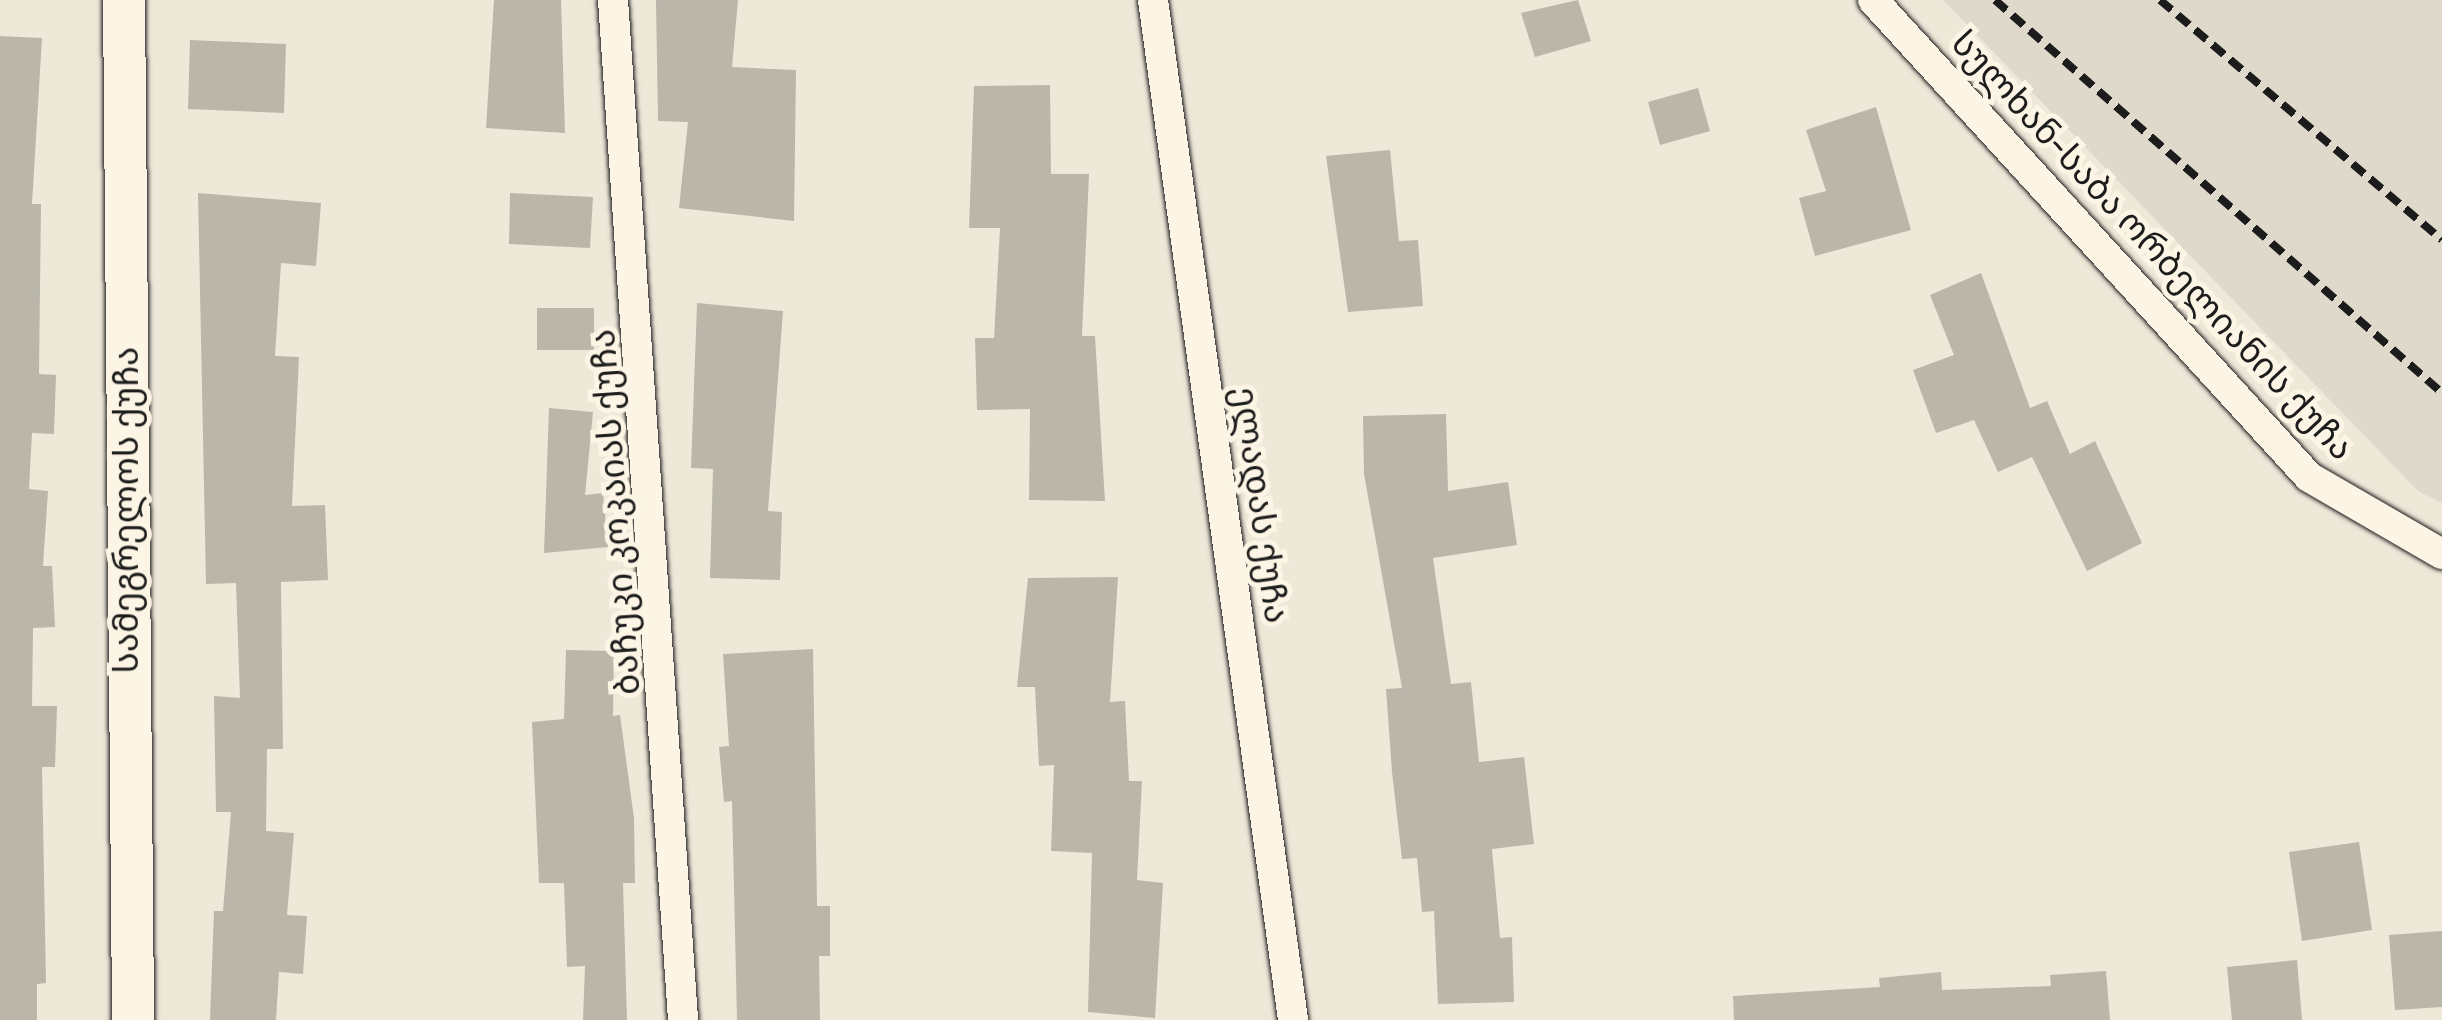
<!DOCTYPE html>
<html>
<head>
<meta charset="utf-8">
<style>
  body { margin:0 }
  #map { position:relative; width:2442px; height:1020px; overflow:hidden; background:#eee8d9; font-family:Pangolin,"Noto Sans Georgian",sans-serif }
  div>[style] { position:absolute }
  .built>* { inset:0; background:#ded9cb }
  .building>* { inset:0; background:#bab6aa }
  .roads { filter:drop-shadow(0 0 2px #1c1c1c) drop-shadow(0 0 2px #1c1c1c) }
  .minor>* { height:30px; margin:-15px; padding:0 15px; transform-origin:15px; border-radius:15px; background:#fcf5e5 }
  .secondary>* { height:42px; margin:-21px; padding:0 21px; transform-origin:21px; border-radius:21px; background:#fcf5e5 }
  .rail>* { height:8px; margin-top:-4px; transform-origin:0; background:repeating-linear-gradient(90deg,#1c1c1c 0 15px,transparent 0 23px) }
  span { translate:-50% -50%; white-space:nowrap; text-align:center; line-height:1.15; -webkit-text-stroke:10px #fcf5e5; paint-order:stroke }
  .street-label { font-size:35px; color:#1c1c1c }
</style>
</head>
<body>
<div id="map">
  <div class="built">
    <i style="clip-path:polygon(1943px 0,2442px 0,2442px 503px,2418px 491px)"></i>
  </div>
  <div class="building">
    <i style="clip-path:polygon(494px 0,561px 0,565px 133px,486px 128px)"></i>
    <i style="clip-path:polygon(656px 0,738px 0,732px 67px,796px 70px,794px 221px,679px 208px,688px 122px,658px 121px)"></i>
    <i style="clip-path:polygon(1578px 0,1591px 41px,1535px 57px,1521px 13px)"></i>
    <i style="clip-path:polygon(0 36px,42px 38px,32px 204px,41px 204px,39px 374px,56px 375px,54px 434px,32px 433px,29px 489px,48px 491px,43px 566px,52px 566px,55px 627px,33px 628px,32px 706px,57px 706px,55px 767px,42px 767px,46px 983px,37px 984px,37px 1020px,0 1020px)"></i>
    <i style="clip-path:polygon(190px 40px,286px 44px,284px 113px,188px 109px)"></i>
    <i style="clip-path:polygon(1050px 85px,1051px 174px,1089px 174px,1082px 336px,1095px 336px,1105px 501px,1029px 500px,1030px 409px,977px 410px,975px 338px,994px 338px,1000px 228px,969px 228px,974px 86px)"></i>
    <i style="clip-path:polygon(1698px 88px,1710px 131px,1660px 145px,1648px 102px)"></i>
    <i style="clip-path:polygon(1876px 107px,1911px 230px,1815px 256px,1799px 198px,1826px 191px,1806px 130px)"></i>
    <i style="clip-path:polygon(1390px 150px,1399px 241px,1418px 240px,1423px 306px,1348px 312px,1326px 156px)"></i>
    <i style="clip-path:polygon(198px 193px,321px 203px,316px 266px,281px 263px,275px 356px,299px 357px,292px 506px,325px 505px,328px 580px,281px 582px,283px 749px,267px 749px,266px 831px,294px 833px,287px 915px,307px 916px,303px 974px,279px 972px,276px 1020px,210px 1020px,214px 911px,223px 911px,231px 812px,216px 812px,214px 696px,240px 698px,236px 583px,206px 584px)"></i>
    <i style="clip-path:polygon(510px 193px,593px 197px,590px 248px,509px 244px)"></i>
    <i style="clip-path:polygon(1981px 273px,2030px 408px,2047px 401px,2070px 454px,2095px 441px,2142px 543px,2087px 571px,2032px 457px,1998px 472px,1974px 420px,1936px 433px,1913px 370px,1954px 355px,1930px 295px)"></i>
    <i style="clip-path:polygon(697px 303px,783px 311px,768px 511px,782px 512px,780px 580px,710px 578px,713px 469px,691px 468px)"></i>
    <i style="clip-path:polygon(537px 308px,594px 308px,594px 350px,537px 350px)"></i>
    <i style="clip-path:polygon(549px 408px,593px 412px,585px 495px,603px 493px,608px 547px,544px 553px)"></i>
    <i style="clip-path:polygon(1446px 414px,1448px 491px,1508px 482px,1517px 545px,1433px 558px,1451px 684px,1471px 682px,1479px 762px,1524px 757px,1534px 844px,1492px 849px,1500px 938px,1512px 937px,1514px 1002px,1438px 1004px,1434px 911px,1422px 912px,1417px 858px,1402px 859px,1392px 772px,1386px 689px,1402px 688px,1364px 474px,1363px 416px)"></i>
    <i style="clip-path:polygon(1118px 577px,1110px 702px,1125px 701px,1129px 781px,1142px 781px,1137px 880px,1163px 883px,1155px 1018px,1088px 1012px,1092px 853px,1051px 851px,1054px 765px,1039px 766px,1035px 687px,1017px 687px,1028px 578px)"></i>
    <i style="clip-path:polygon(813px 649px,817px 906px,830px 906px,830px 956px,819px 956px,820px 1020px,737px 1020px,732px 801px,724px 802px,719px 747px,729px 746px,723px 654px)"></i>
    <i style="clip-path:polygon(566px 650px,614px 651px,613px 716px,620px 715px,634px 818px,635px 883px,623px 883px,627px 1020px,583px 1020px,585px 966px,567px 967px,564px 883px,539px 883px,532px 722px,564px 719px)"></i>
    <i style="clip-path:polygon(2359px 842px,2372px 930px,2302px 941px,2289px 852px)"></i>
    <i style="clip-path:polygon(2442px 931px,2442px 1007px,2395px 1010px,2389px 935px)"></i>
    <i style="clip-path:polygon(2297px 960px,2302px 1020px,2232px 1020px,2227px 967px)"></i>
    <i style="clip-path:polygon(2106px 971px,2110px 1020px,1734px 1020px,1733px 996px,1880px 987px,1879px 978px,1941px 972px,1942px 990px,2051px 986px,2050px 975px)"></i>
  </div>
  <div class="roads">
    <div class="minor">
      <i style="left:613px;top:0;width:1022px;rotate:86.07deg"></i>
      <i style="left:1153px;top:0;width:1030px;rotate:82.18deg"></i>
      <i style="left:1873px;top:0;width:646px;rotate:47.57deg"></i>
      <i style="left:2309px;top:477px;width:154px;rotate:30.1deg"></i>
    </div>
    <div class="secondary">
      <i style="left:124px;top:0;width:1020px;rotate:89.49deg"></i>
    </div>
  </div>
  <div class="rail">
    <i style="left:1995px;top:0;width:595px;rotate:41.32deg"></i>
    <i style="left:2160px;top:0;width:370px;rotate:40.4deg"></i>
  </div>
  <div class="street-label">
    <span style="left:2152px;top:246px;rotate:47deg">სულხან-საბა ორბელიანის ქუჩა</span>
    <span style="left:1260px;top:505px;rotate:82deg">ელადას ქუჩა</span>
    <span style="left:127px;top:510px;rotate:-90deg">სამეგრელოს ქუჩა</span>
    <span style="left:616px;top:512px;rotate:-94deg">ბაჩუკი კოკაიას ქუჩა</span>
  </div>
</div>
</body>
</html>
